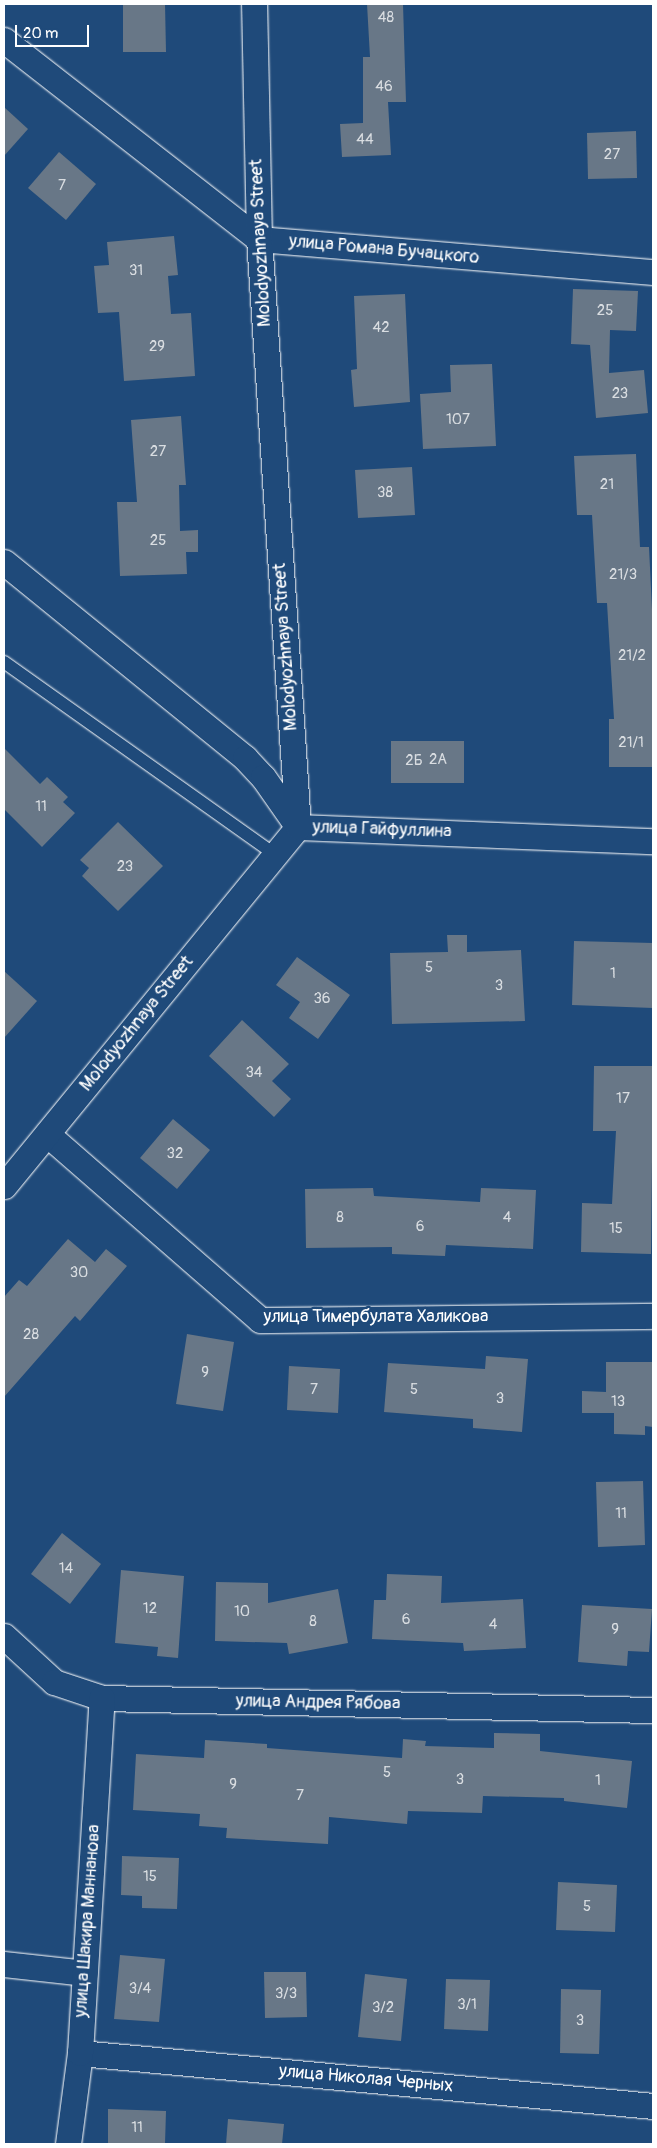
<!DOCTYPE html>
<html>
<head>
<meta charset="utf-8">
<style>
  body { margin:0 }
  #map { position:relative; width:657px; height:2148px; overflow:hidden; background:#1f4a7a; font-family:Pangolin,sans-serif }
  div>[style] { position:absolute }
  .building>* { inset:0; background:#687787 }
  .roads { filter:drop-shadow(0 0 1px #fff) drop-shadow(0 0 1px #fff) }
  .lane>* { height:12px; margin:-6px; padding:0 6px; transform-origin:6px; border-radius:6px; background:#1f4a7a }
  .street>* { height:25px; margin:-12.5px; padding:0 12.5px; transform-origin:12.5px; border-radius:12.5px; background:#1f4a7a }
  span { translate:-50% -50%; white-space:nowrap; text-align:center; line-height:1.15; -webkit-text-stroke:4.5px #1f4a7a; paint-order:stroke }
  .number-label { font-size:15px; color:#d9dde1 }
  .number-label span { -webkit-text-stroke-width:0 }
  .street-label { font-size:18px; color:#fff }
  .frame { position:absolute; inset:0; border:5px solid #fff; pointer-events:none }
  .scale { position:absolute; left:15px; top:25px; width:74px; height:22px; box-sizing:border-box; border:2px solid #fff; border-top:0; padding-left:6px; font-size:15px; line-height:18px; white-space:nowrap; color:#fff; -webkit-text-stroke:4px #1f4a7a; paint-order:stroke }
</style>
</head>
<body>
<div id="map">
  <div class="building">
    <i style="clip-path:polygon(123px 4px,165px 4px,166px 52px,123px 52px)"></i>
    <i style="clip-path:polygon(367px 4px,403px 4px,406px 102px,388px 102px,391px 155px,342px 157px,340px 124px,363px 123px,363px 57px,370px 57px)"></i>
    <i style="clip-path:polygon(4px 107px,28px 129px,4px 156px)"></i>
    <i style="clip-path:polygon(636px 131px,637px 178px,588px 179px,587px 133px)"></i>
    <i style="clip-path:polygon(59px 152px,96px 184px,66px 220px,28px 188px)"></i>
    <i style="clip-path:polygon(174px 236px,178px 275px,168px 276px,171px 314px,191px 313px,195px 376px,124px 381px,119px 312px,98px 313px,94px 266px,109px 265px,107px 242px)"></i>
    <i style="clip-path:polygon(573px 289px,638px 291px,636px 331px,610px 330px,609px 373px,644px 370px,648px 413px,596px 418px,590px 345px,571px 344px)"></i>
    <i style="clip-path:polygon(405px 294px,410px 402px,354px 407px,351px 370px,357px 369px,354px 296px)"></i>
    <i style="clip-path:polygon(492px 364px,496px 446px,423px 449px,420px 394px,451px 392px,450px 365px)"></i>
    <i style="clip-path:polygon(181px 416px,186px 485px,179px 485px,180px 531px,198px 530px,198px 552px,186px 552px,187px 574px,120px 576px,117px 502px,137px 502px,131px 420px)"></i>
    <i style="clip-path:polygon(636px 454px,640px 547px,649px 547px,653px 630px,653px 767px,609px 767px,609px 719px,614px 719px,607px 603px,597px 603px,592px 515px,577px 515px,574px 456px)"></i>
    <i style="clip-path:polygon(412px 467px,415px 515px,358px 518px,355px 470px)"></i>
    <i style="clip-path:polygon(391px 741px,464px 741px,464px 783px,391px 783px)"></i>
    <i style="clip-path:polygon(4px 748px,40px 784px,47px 777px,68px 797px,63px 802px,75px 813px,42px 847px,4px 809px)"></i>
    <i style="clip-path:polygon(118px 822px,163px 866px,118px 911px,82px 876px,89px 868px,80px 860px)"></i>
    <i style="clip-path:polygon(447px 935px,467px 935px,467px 952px,521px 950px,525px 1021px,392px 1024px,390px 953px,448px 952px)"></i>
    <i style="clip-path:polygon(574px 941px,653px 943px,653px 1008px,572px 1005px)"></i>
    <i style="clip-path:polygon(297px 957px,350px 995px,318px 1039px,289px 1018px,300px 1002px,276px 985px)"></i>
    <i style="clip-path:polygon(4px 971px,37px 1001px,4px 1038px)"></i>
    <i style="clip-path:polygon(242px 1020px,289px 1064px,272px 1081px,291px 1099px,274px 1117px,209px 1056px)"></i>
    <i style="clip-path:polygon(594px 1066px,653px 1066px,651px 1254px,581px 1252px,582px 1203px,612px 1204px,616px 1131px,593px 1131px)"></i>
    <i style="clip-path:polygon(173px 1119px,210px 1150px,177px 1189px,140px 1158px)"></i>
    <i style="clip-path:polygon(373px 1188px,374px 1196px,480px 1202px,481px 1188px,536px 1190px,533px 1249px,446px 1245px,445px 1256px,392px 1254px,392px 1247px,306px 1248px,305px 1189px)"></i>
    <i style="clip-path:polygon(68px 1239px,95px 1262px,106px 1249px,127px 1266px,80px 1321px,75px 1316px,4px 1397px,4px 1297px,19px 1280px,27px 1286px)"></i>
    <i style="clip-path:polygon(187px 1334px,234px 1342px,223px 1411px,176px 1404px)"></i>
    <i style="clip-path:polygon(486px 1356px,528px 1359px,522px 1432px,473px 1428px,473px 1419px,384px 1412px,388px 1363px,485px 1369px)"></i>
    <i style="clip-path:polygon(606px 1362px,653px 1362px,653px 1427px,645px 1426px,645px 1435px,614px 1434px,614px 1413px,582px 1413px,582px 1391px,606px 1392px)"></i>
    <i style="clip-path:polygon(289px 1366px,340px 1369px,338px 1413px,287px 1410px)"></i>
    <i style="clip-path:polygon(643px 1481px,645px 1545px,598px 1547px,596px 1482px)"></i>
    <i style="clip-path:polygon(62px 1533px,101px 1564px,70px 1604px,31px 1574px)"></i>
    <i style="clip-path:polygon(121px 1570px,184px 1576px,178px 1658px,157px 1656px,158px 1647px,115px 1643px)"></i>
    <i style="clip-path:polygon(387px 1574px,442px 1576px,441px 1603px,523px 1599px,526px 1648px,464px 1651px,463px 1643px,372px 1639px,374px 1600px,386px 1600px)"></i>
    <i style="clip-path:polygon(216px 1582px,268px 1583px,268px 1603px,338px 1589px,348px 1643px,289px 1654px,287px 1643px,215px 1641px)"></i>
    <i style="clip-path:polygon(582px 1605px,652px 1609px,649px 1652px,628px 1651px,627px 1666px,578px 1662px)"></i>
    <i style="clip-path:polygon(494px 1733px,540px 1734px,540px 1751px,632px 1761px,627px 1808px,564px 1801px,564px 1798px,483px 1796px,482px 1813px,408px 1811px,407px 1824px,329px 1817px,328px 1844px,226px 1838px,227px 1828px,199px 1826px,200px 1814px,133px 1810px,136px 1754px,204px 1758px,205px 1740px,267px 1744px,267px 1748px,402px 1758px,403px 1739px,426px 1741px,425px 1746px,494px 1748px)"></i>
    <i style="clip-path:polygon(122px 1856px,179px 1858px,177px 1909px,142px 1908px,142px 1896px,121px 1895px)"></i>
    <i style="clip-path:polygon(558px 1882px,617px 1885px,615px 1932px,556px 1930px)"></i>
    <i style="clip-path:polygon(120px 1955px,165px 1959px,159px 2022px,114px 2019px)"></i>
    <i style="clip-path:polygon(264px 1972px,306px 1972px,307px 2017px,265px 2018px)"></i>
    <i style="clip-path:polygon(365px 1974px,407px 1979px,401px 2041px,358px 2037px)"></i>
    <i style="clip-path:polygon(446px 1979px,490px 1980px,488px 2031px,444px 2029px)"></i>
    <i style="clip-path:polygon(561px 1989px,601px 1990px,599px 2054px,560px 2053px)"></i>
    <i style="clip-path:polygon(108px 2109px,166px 2111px,165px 2144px,108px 2144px)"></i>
    <i style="clip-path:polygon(228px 2119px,284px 2124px,282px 2144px,226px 2144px)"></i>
  </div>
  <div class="roads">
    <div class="lane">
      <i style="left:4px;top:662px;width:334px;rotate:35.4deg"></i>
    </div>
    <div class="street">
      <i style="left:4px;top:40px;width:323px;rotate:38deg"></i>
      <i style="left:259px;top:239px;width:395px;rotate:4.8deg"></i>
      <i style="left:4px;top:562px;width:311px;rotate:39.1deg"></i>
      <i style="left:245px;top:758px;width:26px;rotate:47deg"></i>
      <i style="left:263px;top:777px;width:61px;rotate:55deg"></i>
      <i style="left:298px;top:827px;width:355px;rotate:2.3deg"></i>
      <i style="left:47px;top:1134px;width:283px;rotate:41.1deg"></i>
      <i style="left:260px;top:1320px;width:393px;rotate:-0.6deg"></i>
      <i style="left:4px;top:1186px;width:464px;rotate:-50.7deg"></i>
      <i style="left:298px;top:827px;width:589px;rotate:-93.79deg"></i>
      <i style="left:259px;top:239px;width:235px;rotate:-91.2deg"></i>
      <i style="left:4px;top:1636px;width:68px;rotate:42.6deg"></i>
      <i style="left:54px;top:1682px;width:51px;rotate:18.4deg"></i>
      <i style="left:102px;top:1698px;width:551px;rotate:1.25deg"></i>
      <i style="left:4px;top:1964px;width:81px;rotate:6.3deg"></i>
      <i style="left:80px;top:2053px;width:575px;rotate:5.28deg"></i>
      <i style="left:68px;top:2144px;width:92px;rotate:-82.5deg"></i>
      <i style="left:80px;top:2053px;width:356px;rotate:-86.5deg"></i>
    </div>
  </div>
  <div class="number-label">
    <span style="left:386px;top:18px">48</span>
    <span style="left:384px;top:87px">46</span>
    <span style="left:365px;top:140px">44</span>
    <span style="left:612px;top:155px">27</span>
    <span style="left:62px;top:186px">7</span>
    <span style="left:136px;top:271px">31</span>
    <span style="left:605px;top:311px">25</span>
    <span style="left:381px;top:328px">42</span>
    <span style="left:157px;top:347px">29</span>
    <span style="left:620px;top:394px">23</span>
    <span style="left:458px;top:420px">107</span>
    <span style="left:158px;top:452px">27</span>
    <span style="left:607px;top:485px">21</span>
    <span style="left:385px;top:493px">38</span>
    <span style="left:158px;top:541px">25</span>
    <span style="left:623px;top:575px">21/3</span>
    <span style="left:632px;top:656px">21/2</span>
    <span style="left:631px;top:743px">21/1</span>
    <span style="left:438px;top:760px">2А</span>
    <span style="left:414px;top:761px">2Б</span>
    <span style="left:41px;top:807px">11</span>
    <span style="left:125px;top:867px">23</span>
    <span style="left:429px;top:968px">5</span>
    <span style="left:613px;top:974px">1</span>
    <span style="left:499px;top:986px">3</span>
    <span style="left:322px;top:999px">36</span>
    <span style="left:254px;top:1073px">34</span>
    <span style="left:623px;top:1099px">17</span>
    <span style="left:175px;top:1154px">32</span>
    <span style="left:340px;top:1218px">8</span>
    <span style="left:507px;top:1218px">4</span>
    <span style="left:420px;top:1227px">6</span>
    <span style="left:616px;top:1229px">15</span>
    <span style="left:79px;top:1273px">30</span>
    <span style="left:31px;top:1335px">28</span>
    <span style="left:205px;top:1373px">9</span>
    <span style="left:314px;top:1390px">7</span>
    <span style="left:414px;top:1390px">5</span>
    <span style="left:500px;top:1399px">3</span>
    <span style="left:618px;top:1402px">13</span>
    <span style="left:621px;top:1514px">11</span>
    <span style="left:66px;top:1569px">14</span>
    <span style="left:150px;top:1609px">12</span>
    <span style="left:242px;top:1612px">10</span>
    <span style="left:406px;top:1620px">6</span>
    <span style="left:313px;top:1622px">8</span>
    <span style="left:493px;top:1625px">4</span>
    <span style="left:615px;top:1630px">9</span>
    <span style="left:387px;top:1773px">5</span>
    <span style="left:460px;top:1780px">3</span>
    <span style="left:598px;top:1781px">1</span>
    <span style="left:233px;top:1785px">9</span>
    <span style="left:300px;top:1796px">7</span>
    <span style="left:150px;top:1877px">15</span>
    <span style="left:587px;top:1907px">5</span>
    <span style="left:140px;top:1989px">3/4</span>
    <span style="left:286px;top:1994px">3/3</span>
    <span style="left:467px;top:2005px">3/1</span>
    <span style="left:383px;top:2008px">3/2</span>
    <span style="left:580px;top:2021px">3</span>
    <span style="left:137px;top:2128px">11</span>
  </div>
  <div class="street-label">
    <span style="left:261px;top:243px;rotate:-93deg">Molodyozhnaya Street</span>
    <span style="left:384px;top:250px;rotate:5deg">улица Романа Бучацкого</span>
    <span style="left:286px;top:647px;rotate:-94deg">Molodyozhnaya Street</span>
    <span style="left:382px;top:830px;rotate:2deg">улица Гайфуллина</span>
    <span style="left:137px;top:1024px;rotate:-51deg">Molodyozhnaya Street</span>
    <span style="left:376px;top:1317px">улица Тимербулата Халикова</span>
    <span style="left:318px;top:1703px;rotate:1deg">улица Андрея Рябова</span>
    <span style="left:88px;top:1921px;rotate:-86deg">улица Шакира Маннанова</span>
    <span style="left:366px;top:2079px;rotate:5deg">улица Николая Черных</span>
  </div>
  <div class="frame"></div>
  <div class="scale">20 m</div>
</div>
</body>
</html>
